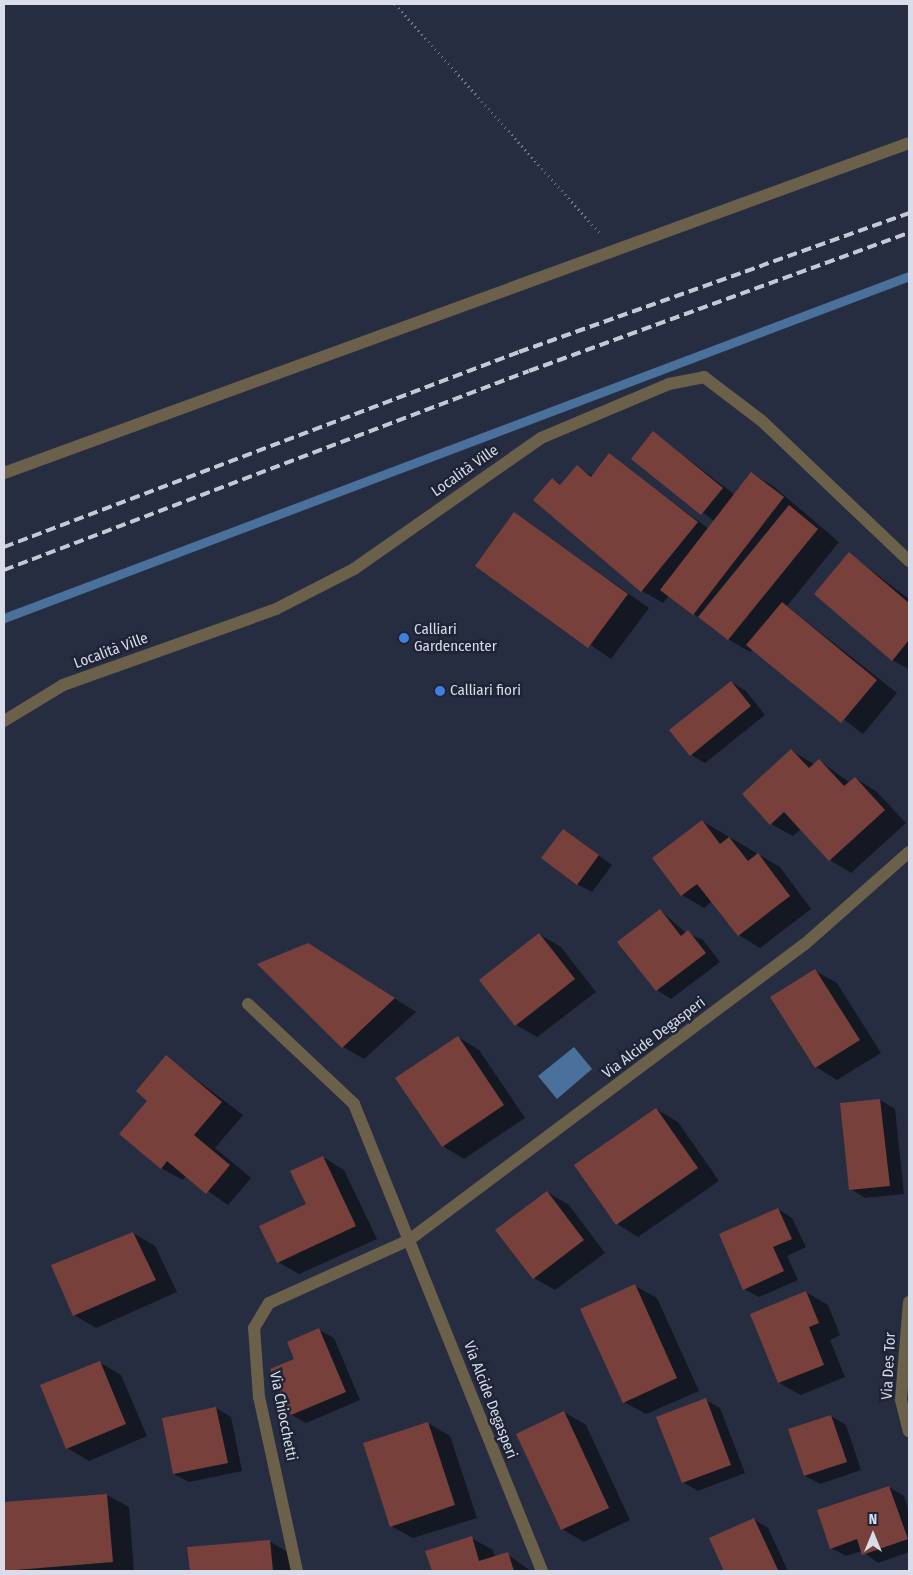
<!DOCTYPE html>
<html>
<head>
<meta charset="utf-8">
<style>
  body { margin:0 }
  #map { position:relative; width:913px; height:1575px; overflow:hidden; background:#272d40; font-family:"Fira Sans Condensed",sans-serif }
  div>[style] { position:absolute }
  .water>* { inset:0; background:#4a719b }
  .shadow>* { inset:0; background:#0007 }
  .stream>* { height:9px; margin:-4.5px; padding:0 4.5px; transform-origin:4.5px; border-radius:4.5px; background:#4a719b }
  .building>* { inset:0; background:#78403b }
  .path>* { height:3px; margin-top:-1.5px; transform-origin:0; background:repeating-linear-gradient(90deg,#787d8d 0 1px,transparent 0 5px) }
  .minor>* { height:12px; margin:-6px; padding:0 6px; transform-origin:6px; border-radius:6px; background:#6b604a }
  .rail>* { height:4px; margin-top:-2px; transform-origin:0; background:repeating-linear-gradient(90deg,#c4c9d6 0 10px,transparent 0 15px) }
  .dots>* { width:14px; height:14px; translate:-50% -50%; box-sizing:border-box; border:2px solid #1e2435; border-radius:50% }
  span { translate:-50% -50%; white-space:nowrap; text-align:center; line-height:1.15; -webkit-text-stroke:5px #1e2435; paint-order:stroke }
  .street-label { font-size:15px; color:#d8dde9 }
  .poi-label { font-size:15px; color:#d8dde9 }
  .left { translate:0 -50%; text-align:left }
  .frame { position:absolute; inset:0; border:5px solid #d8dde9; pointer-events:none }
  .north { position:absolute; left:848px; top:1510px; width:50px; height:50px; -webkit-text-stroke:4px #1e2435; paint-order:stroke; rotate:0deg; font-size:14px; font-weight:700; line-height:20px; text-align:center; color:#d8dde9 }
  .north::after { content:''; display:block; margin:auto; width:18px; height:22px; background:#d8dde9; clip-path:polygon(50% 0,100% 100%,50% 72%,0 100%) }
</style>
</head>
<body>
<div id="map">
  <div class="water">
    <i style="clip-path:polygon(574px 1047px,592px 1069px,557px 1099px,538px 1076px)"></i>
  </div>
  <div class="shadow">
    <i style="clip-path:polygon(654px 433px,735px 495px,751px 473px,773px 486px,839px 542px,787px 606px,897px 693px,863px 734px,753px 649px,750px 652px,728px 639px,669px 596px,663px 603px,642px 591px,552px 479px,562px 485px,577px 467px,593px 476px,609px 455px,709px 529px,714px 521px,633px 458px)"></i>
    <i style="clip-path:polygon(514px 513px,649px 608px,611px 659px,476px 565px)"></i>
    <i style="clip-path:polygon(850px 554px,909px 599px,909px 669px,892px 660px)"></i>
    <i style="clip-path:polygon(731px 682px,746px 691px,765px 715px,705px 763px,691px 755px)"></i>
    <i style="clip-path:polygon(792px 751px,814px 764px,819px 760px,850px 783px,855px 778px,876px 791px,906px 823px,851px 873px,830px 860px,801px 829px,793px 836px,771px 824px)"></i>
    <i style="clip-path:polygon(702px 821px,780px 867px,811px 909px,760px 948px,739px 935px,712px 901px,704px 908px,682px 895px,654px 859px)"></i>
    <i style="clip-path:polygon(563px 830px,612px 865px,592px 892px,577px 884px)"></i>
    <i style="clip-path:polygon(660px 910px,686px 933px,703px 940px,720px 962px,671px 999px,657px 990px)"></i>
    <i style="clip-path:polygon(539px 934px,561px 947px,596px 992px,537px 1037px,516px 1025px)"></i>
    <i style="clip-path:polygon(330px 957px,416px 1012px,364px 1059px,343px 1047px)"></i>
    <i style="clip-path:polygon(815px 971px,837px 983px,881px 1053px,837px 1080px,816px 1067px)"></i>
    <i style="clip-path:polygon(458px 1037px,479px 1050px,525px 1118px,464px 1159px,443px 1146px)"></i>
    <i style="clip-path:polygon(167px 1057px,243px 1115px,215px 1148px,251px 1178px,228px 1205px,186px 1176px,183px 1180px,161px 1168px,149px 1101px)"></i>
    <i style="clip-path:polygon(880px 1100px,895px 1109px,904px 1194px,865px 1198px,851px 1189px)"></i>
    <i style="clip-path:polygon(656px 1109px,678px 1122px,719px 1181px,638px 1237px,617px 1224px)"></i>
    <i style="clip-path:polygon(323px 1157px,344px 1170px,377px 1239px,299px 1274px,278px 1262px,307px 1205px)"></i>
    <i style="clip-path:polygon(547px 1192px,569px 1205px,605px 1253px,555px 1290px,534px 1278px)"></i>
    <i style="clip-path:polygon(778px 1209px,792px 1218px,806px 1247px,787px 1256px,798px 1280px,759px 1297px,744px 1289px)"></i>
    <i style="clip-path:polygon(133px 1233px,155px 1246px,177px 1292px,96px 1328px,74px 1315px)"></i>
    <i style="clip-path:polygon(635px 1286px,657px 1298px,699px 1391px,646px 1414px,624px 1402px)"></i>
    <i style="clip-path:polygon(806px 1292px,828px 1305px,840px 1335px,830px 1340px,845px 1377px,801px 1395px,779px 1383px,752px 1315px)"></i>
    <i style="clip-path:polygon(319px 1330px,334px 1338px,360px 1400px,306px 1423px,292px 1415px)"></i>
    <i style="clip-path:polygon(99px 1362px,121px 1375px,147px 1436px,89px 1461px,67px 1448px)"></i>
    <i style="clip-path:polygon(706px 1400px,720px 1408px,745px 1473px,698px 1491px,683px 1482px)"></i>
    <i style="clip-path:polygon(216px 1408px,231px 1417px,242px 1471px,189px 1482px,174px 1474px)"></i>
    <i style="clip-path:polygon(564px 1412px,586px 1425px,630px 1520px,584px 1542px,562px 1529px)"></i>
    <i style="clip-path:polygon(831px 1416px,846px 1425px,861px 1470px,820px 1484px,805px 1476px)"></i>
    <i style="clip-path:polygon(428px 1423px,450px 1436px,477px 1518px,413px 1538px,391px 1526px)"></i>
    <i style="clip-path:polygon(889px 1487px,904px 1496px,909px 1512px,909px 1552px,878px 1563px,862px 1551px,846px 1556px,831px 1548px)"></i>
    <i style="clip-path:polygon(107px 1495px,129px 1507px,134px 1571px,4px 1571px,4px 1503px)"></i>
    <i style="clip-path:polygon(754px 1519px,768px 1528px,788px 1571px,725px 1571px,710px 1539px)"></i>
    <i style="clip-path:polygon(471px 1538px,493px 1550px,495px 1557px,507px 1554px,531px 1571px,433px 1571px,427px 1552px)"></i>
    <i style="clip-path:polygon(269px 1541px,291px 1554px,293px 1571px,191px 1571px,189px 1548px)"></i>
  </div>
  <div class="stream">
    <i style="left:4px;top:618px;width:967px;rotate:-20.7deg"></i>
  </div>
  <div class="building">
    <i style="clip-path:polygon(653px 431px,723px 488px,701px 515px,631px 459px)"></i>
    <i style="clip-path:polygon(609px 453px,698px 522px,641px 592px,533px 500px,552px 478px,560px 485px,577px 465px,591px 477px)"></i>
    <i style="clip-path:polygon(751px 472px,784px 497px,693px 615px,660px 590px)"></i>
    <i style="clip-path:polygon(789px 505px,818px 529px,728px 640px,698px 617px)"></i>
    <i style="clip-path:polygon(514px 512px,628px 594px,588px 648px,475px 566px)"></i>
    <i style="clip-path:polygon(849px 552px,909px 603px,909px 640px,892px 661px,814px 594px)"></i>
    <i style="clip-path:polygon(782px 602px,877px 680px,841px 723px,746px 645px)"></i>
    <i style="clip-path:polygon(731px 681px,751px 706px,690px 756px,669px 730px)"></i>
    <i style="clip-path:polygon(791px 749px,809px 768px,819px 759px,844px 786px,855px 777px,885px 810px,829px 861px,784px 812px,770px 825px,742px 794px)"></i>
    <i style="clip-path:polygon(702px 820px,720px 844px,729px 837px,748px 861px,758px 853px,790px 896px,738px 936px,697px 884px,681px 896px,652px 858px)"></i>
    <i style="clip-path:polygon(563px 829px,599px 855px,577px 885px,541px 858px)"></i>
    <i style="clip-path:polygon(660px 909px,681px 936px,688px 930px,706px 953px,656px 991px,617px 942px)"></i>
    <i style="clip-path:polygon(539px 933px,575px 979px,515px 1026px,479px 980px)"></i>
    <i style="clip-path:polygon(308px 943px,395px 998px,342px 1048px,257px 964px)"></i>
    <i style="clip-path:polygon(815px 969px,860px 1040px,815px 1068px,770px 997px)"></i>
    <i style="clip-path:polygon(458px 1036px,504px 1105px,442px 1147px,395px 1078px)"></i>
    <i style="clip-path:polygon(166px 1055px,222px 1102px,194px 1135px,230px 1165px,206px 1194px,167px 1161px,161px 1169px,119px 1134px,147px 1101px,136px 1091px)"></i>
    <i style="clip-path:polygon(880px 1099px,890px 1186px,849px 1190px,840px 1103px)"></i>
    <i style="clip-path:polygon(656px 1108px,698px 1168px,616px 1225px,574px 1165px)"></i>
    <i style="clip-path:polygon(323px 1156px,356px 1226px,277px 1263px,259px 1226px,306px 1204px,290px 1171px)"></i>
    <i style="clip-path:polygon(547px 1191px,584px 1240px,533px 1279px,495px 1230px)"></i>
    <i style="clip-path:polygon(778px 1208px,792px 1239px,773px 1247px,784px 1271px,743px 1290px,719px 1234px)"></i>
    <i style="clip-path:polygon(133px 1232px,156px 1280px,73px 1316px,51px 1265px)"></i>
    <i style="clip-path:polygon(635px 1284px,677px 1378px,623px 1403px,580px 1309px)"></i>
    <i style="clip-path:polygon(806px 1291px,819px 1323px,809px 1327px,824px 1365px,778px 1383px,750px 1314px)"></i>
    <i style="clip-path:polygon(319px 1328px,346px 1392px,291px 1415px,270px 1369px,294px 1359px,287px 1342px)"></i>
    <i style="clip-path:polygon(100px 1361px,126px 1424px,66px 1449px,40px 1385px)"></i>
    <i style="clip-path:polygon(706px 1398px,731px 1465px,682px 1483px,656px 1417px)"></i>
    <i style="clip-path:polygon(216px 1407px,228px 1463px,173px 1474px,162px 1418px)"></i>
    <i style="clip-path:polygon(564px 1411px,609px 1508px,561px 1530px,516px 1434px)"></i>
    <i style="clip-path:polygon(831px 1415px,847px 1462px,804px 1476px,788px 1429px)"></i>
    <i style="clip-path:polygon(428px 1422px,455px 1505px,390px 1527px,363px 1443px)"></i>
    <i style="clip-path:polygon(889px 1486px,908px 1539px,862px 1555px,857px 1539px,830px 1549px,817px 1510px)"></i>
    <i style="clip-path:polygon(107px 1494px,113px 1562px,4px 1571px,4px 1502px)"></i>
    <i style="clip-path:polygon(754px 1518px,778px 1570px,724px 1571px,709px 1538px)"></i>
    <i style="clip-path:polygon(472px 1536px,479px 1561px,508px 1552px,514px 1571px,432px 1571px,425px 1551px)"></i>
    <i style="clip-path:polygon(270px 1540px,273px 1571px,190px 1571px,187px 1547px)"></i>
  </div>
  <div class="path">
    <i style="left:395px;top:4px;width:309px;rotate:48.2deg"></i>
  </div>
  <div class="minor">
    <i style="left:4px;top:473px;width:963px;rotate:-20.03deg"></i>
    <i style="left:4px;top:721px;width:69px;rotate:-31.4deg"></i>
    <i style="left:63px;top:685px;width:226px;rotate:-19.6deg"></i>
    <i style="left:276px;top:609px;width:88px;rotate:-27.1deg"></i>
    <i style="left:354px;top:569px;width:228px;rotate:-35deg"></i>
    <i style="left:541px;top:438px;width:139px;rotate:-22.9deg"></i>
    <i style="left:669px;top:384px;width:36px;rotate:-11deg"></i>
    <i style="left:704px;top:377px;width:73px;rotate:37.2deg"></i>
    <i style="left:762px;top:421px;width:203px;rotate:43.6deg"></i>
    <i style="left:248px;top:1004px;width:146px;rotate:43.3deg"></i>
    <i style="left:354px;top:1104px;width:503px;rotate:68.07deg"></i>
    <i style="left:909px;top:1302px;width:98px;rotate:94.7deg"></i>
    <i style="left:901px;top:1400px;width:32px;rotate:76deg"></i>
    <i style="left:297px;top:1571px;width:178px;rotate:-102.3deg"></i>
    <i style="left:259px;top:1397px;width:69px;rotate:-94.1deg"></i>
    <i style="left:254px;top:1328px;width:29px;rotate:-59deg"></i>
    <i style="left:269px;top:1303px;width:154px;rotate:-24.2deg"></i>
    <i style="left:409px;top:1240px;width:494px;rotate:-36.8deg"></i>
    <i style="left:805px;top:944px;width:139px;rotate:-41.5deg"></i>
  </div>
  <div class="rail">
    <i style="left:4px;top:547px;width:551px;rotate:-20.74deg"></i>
    <i style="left:519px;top:352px;width:414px;rotate:-19.6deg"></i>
    <i style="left:4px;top:570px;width:561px;rotate:-20.76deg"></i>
    <i style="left:529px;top:371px;width:404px;rotate:-20deg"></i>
  </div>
  <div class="dots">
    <i style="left:404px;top:638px;background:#3f7fe0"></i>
    <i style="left:440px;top:691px;background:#3f7fe0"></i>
  </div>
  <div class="street-label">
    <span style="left:465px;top:471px;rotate:-35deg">Località Ville</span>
    <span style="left:111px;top:651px;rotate:-20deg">Località Ville</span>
    <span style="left:654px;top:1038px;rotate:-37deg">Via Alcide Degasperi</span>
    <span style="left:889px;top:1366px;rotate:-87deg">Via Des Tor</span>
    <span style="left:490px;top:1400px;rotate:69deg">Via Alcide Degasperi</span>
    <span style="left:283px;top:1416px;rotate:79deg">Via Chiocchetti</span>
  </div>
  <div class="poi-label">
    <span class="left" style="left:414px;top:638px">Calliari<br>Gardencenter</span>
    <span class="left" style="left:450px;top:691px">Calliari fiori</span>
  </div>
  <div class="frame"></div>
  <div class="north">N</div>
</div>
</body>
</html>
